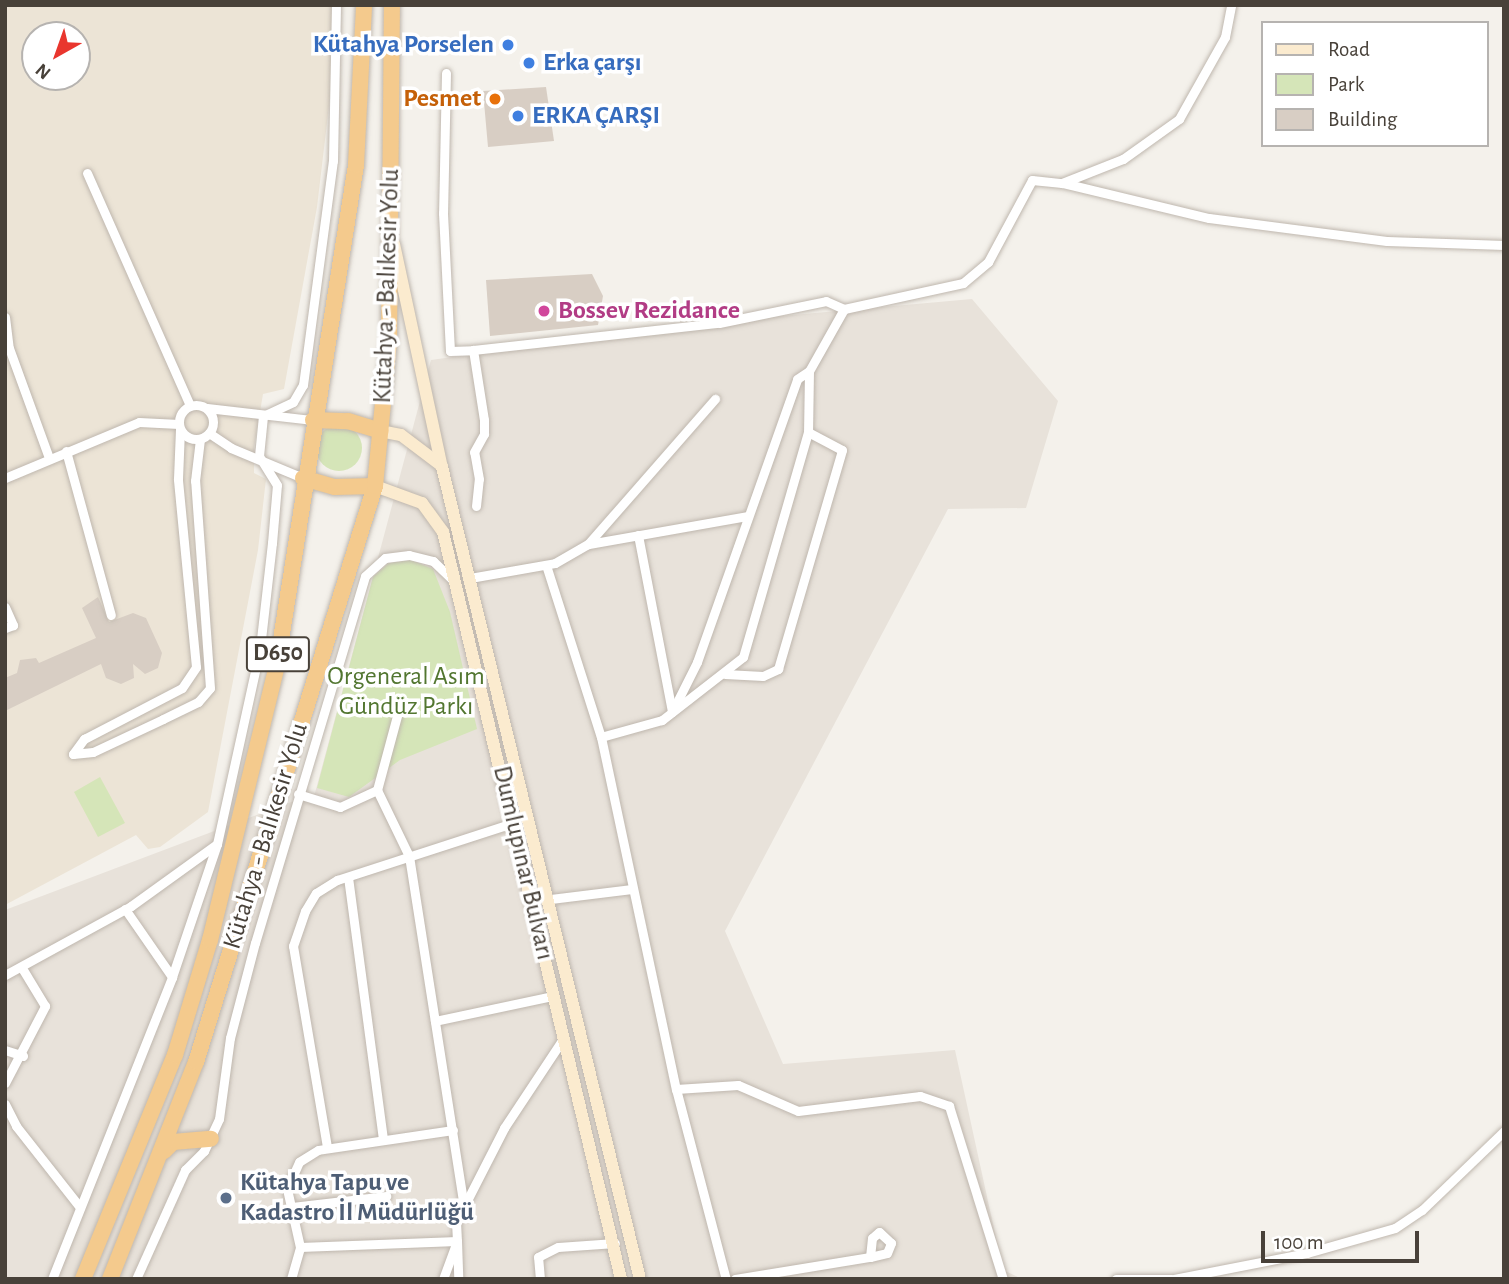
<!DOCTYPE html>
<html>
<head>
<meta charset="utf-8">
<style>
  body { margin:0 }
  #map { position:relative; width:1509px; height:1284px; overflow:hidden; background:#f4f1eb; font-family:"Alegreya Sans",sans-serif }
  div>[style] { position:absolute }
  .residential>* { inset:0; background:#e8e2da }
  .education>* { inset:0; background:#ece4d6 }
  .green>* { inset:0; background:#d5e5b8 }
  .round { border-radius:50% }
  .building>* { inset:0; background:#d8cec4 }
  .roads { filter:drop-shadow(0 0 2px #bfb7ae) drop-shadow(0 0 2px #bfb7ae) }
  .minor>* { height:9px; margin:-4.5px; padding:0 4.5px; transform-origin:4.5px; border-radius:4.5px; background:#fff }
  .minor>.ring { margin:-4.5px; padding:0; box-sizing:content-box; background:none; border:9px solid #fff; border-radius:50% }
  .secondary>* { height:12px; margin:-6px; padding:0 6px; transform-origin:6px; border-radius:6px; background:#fbebcf }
  .trunk>* { height:16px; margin:-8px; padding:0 8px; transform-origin:8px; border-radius:8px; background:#f4ca8d }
  .dots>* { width:19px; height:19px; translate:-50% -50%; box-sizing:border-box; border:4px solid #fff; border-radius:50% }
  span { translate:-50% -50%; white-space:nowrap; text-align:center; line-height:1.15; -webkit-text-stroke:7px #fff; paint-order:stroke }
  .shield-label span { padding:2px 5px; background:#fff; border:2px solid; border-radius:5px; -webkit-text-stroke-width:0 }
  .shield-label { font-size:24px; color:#484139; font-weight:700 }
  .shop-label { font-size:26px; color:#366cbe; font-weight:700 }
  .right { translate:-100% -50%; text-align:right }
  .left { translate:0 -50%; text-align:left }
  .food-label { font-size:26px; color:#c56008; font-weight:700 }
  .street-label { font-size:26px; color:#484139 }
  .hotel-label { font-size:26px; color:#b23c85; font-weight:700 }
  .park-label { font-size:26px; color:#527630 }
  .service-label { font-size:26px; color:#4e5e75; font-weight:700 }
  .frame { position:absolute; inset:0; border:7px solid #484139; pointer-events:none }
  .legend { position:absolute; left:1261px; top:21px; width:228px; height:126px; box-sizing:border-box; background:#fff; border:2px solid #b6b3b0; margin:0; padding:9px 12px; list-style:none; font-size:21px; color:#484139 }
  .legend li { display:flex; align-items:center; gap:14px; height:35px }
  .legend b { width:35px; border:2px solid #b6b3b0 }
  .north { position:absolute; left:21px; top:21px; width:70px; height:70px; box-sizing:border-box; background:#fff; border:2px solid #b6b3b0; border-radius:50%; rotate:220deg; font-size:19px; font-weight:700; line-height:28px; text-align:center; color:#484139 }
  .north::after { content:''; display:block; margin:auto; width:24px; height:32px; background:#e9362e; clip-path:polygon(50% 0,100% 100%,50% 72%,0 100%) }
  .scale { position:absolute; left:1261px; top:1231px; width:158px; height:32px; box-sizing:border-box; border:4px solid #484139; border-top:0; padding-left:9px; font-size:21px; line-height:24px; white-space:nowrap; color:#484139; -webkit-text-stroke:5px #fff; paint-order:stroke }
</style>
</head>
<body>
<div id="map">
  <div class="residential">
    <i style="clip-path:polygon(972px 299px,1058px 401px,1026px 508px,948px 509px,725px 931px,783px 1064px,955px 1050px,1003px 1270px,1022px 1279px,5px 1279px,5px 910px,315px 793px,431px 360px,691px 324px)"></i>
  </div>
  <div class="education">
    <i style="clip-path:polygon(evenodd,5px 5px,341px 5px,317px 207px,284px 389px,263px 394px,254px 447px,254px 473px,266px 479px,258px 550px,208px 812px,160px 847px,148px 849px,136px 835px,5px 905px,5px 5px,35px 35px,77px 35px,77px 77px,35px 77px,35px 35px)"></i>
  </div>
  <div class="green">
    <i class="round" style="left:316px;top:425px;width:46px;height:46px"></i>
    <i style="clip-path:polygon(411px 560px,433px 569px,450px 612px,477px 729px,400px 760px,349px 797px,317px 788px,373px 577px,389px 563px)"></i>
    <i style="clip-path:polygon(100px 777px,125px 823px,98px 837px,74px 792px)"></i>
  </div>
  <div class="building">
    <i style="clip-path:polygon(546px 87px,554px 141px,488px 147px,483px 91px)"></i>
    <i style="clip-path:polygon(592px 274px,603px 296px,598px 325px,490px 336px,486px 280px)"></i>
    <i style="clip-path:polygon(98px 597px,109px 622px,133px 613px,146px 618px,162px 653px,158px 668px,145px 674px,133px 664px,134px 678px,121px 684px,106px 678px,101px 664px,5px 711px,5px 678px,17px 673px,20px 660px,36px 658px,39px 663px,96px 638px,82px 608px)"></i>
  </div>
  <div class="roads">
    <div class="minor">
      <i style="left:446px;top:73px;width:140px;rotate:91.2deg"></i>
      <i style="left:443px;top:213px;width:138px;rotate:87.1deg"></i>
      <i style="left:450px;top:351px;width:23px;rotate:-2deg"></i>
      <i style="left:87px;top:173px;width:254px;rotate:66.1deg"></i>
      <i style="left:1063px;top:183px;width:150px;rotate:13.5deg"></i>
      <i style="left:1209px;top:218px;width:179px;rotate:7.4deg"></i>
      <i style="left:1387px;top:241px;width:117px;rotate:2deg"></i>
      <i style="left:844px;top:309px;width:122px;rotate:-12.3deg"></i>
      <i style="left:963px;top:283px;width:33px;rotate:-40deg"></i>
      <i style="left:988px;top:262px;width:93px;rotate:-61.8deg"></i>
      <i style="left:1032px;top:180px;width:30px;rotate:6deg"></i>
      <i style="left:1062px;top:183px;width:66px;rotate:-21.5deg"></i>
      <i style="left:1123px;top:159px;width:69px;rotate:-35.5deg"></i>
      <i style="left:1179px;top:119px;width:94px;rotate:-60.7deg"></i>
      <i style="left:1225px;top:37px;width:33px;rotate:-79deg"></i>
      <i style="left:5px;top:317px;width:31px;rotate:83deg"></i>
      <i style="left:9px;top:348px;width:117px;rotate:70deg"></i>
      <i class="ring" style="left:179px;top:405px;width:25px;height:25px"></i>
      <i style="left:207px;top:408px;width:107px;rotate:6.5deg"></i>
      <i style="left:209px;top:433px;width:27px;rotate:34deg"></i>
      <i style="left:231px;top:448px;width:78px;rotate:22.6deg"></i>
      <i style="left:66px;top:451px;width:170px;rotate:74.7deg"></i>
      <i style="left:5px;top:478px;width:145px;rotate:-22.7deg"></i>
      <i style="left:139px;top:422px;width:40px;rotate:2.9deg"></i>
      <i style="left:476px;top:506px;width:27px;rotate:-84deg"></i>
      <i style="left:479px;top:479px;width:27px;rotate:-100deg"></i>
      <i style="left:474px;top:452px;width:21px;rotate:-61deg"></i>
      <i style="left:484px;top:434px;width:14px;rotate:-90deg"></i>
      <i style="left:484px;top:420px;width:71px;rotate:-98.9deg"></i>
      <i style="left:473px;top:350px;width:247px;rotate:-6.3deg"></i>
      <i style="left:719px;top:323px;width:109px;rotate:-11.6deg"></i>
      <i style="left:826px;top:301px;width:20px;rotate:24deg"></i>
      <i style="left:844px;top:309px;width:71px;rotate:119.4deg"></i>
      <i style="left:809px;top:371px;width:61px;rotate:90.9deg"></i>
      <i style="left:808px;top:432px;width:234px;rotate:106.1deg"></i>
      <i style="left:743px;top:657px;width:103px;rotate:142.1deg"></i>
      <i style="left:662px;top:720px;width:63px;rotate:164.4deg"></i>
      <i style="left:638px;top:535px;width:180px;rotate:79.1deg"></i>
      <i style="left:672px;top:712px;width:56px;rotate:-63.4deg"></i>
      <i style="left:697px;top:662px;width:300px;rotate:-70.5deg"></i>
      <i style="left:797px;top:379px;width:14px;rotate:-34deg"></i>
      <i style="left:589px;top:544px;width:160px;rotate:-10deg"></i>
      <i style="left:546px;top:565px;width:181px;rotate:72.3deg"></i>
      <i style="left:601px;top:737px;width:360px;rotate:78deg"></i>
      <i style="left:676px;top:1089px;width:196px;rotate:75.3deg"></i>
      <i style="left:470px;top:578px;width:86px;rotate:-10deg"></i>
      <i style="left:555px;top:563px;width:38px;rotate:-30deg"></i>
      <i style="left:588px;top:544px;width:193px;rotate:-48.8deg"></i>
      <i style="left:5px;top:607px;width:20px;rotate:66deg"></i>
      <i style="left:13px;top:625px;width:9px;rotate:159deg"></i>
      <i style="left:725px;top:674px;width:38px;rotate:3deg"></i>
      <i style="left:763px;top:676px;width:17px;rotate:-25deg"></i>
      <i style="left:778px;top:669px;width:228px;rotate:-73.7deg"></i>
      <i style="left:842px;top:450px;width:38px;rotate:-152deg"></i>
      <i style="left:73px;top:754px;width:20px;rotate:-6deg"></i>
      <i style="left:93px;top:752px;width:77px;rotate:-25.2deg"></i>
      <i style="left:163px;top:719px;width:39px;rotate:-26deg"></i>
      <i style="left:198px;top:702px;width:18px;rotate:-49deg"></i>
      <i style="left:210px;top:688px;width:208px;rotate:-94.1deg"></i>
      <i style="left:195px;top:481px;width:42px;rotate:-83.2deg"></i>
      <i style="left:73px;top:754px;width:19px;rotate:-54deg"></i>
      <i style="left:84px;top:739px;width:110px;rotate:-27.5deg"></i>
      <i style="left:182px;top:688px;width:25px;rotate:-56deg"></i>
      <i style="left:196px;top:667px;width:189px;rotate:-95.5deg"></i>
      <i style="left:178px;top:479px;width:50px;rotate:-87.7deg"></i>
      <i style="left:377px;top:790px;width:73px;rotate:64.1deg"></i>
      <i style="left:409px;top:856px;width:355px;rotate:81.1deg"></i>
      <i style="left:298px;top:794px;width:44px;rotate:17.2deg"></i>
      <i style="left:340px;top:807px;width:41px;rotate:-24.7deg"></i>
      <i style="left:377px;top:790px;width:81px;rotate:-74.9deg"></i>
      <i style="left:348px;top:877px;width:265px;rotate:82.4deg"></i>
      <i style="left:551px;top:899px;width:81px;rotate:-7.1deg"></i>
      <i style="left:125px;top:909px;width:83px;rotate:55.3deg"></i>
      <i style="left:5px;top:975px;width:144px;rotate:-28.7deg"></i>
      <i style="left:131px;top:906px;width:106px;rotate:-35.8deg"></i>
      <i style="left:435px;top:1021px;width:121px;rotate:-12deg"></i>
      <i style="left:5px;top:1050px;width:19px;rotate:18deg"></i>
      <i style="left:5px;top:1083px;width:87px;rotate:-62.5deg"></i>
      <i style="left:45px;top:1006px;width:44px;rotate:-121.2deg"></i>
      <i style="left:676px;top:1089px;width:62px;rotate:-3.7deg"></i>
      <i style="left:738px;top:1085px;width:65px;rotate:23.4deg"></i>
      <i style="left:798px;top:1111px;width:123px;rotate:-7deg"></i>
      <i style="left:920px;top:1096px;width:31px;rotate:19deg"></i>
      <i style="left:949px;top:1106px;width:181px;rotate:72.7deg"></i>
      <i style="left:5px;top:1104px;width:25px;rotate:63deg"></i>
      <i style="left:16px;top:1126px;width:102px;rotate:51.8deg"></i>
      <i style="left:453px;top:1130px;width:136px;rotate:171.6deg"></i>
      <i style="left:318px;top:1150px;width:22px;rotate:148deg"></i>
      <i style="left:299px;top:1162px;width:30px;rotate:114deg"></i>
      <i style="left:287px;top:1189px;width:59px;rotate:77.4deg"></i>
      <i style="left:300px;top:1247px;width:157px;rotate:-2.2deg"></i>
      <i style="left:457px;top:1241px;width:38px;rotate:88deg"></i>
      <i style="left:327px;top:1147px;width:204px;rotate:-99.6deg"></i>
      <i style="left:293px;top:946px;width:37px;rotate:-71deg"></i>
      <i style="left:305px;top:911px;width:21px;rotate:-59deg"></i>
      <i style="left:316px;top:893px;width:25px;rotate:-32deg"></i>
      <i style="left:337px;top:880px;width:188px;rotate:-18deg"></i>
      <i style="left:292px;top:1207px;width:95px;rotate:-6.7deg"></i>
      <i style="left:52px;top:1279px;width:325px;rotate:-68.3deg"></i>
      <i style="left:172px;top:977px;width:140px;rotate:-71.3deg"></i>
      <i style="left:217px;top:844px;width:201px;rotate:-77.6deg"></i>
      <i style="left:260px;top:648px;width:106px;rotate:-83.5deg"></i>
      <i style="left:272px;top:543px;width:58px;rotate:-85.1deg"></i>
      <i style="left:277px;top:485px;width:34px;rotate:-122deg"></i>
      <i style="left:259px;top:456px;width:40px;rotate:-84.3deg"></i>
      <i style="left:263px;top:416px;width:33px;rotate:-25deg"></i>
      <i style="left:293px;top:402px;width:20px;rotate:-60deg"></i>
      <i style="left:303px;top:385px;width:226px;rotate:-82.4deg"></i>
      <i style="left:333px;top:161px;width:156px;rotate:-88.9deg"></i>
      <i style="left:136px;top:1279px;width:120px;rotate:-65.8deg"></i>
      <i style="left:185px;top:1170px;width:27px;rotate:-45deg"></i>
      <i style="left:204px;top:1151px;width:35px;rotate:-65deg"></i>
      <i style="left:219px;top:1119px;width:82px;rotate:-82.3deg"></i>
      <i style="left:230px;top:1038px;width:98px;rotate:-75.3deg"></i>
      <i style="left:255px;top:943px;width:383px;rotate:-73.3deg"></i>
      <i style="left:365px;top:576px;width:27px;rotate:-42deg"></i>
      <i style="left:385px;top:558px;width:24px;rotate:-7deg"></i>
      <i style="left:409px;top:555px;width:25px;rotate:14deg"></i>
      <i style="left:433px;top:561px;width:30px;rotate:44deg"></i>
      <i style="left:291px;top:1279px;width:33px;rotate:-74deg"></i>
      <i style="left:443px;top:1279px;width:40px;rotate:-69.8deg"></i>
      <i style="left:457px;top:1241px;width:19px;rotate:-93deg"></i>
      <i style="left:456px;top:1222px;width:106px;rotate:-62.9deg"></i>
      <i style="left:504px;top:1128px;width:107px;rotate:-56.5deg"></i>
      <i style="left:540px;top:1279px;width:22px;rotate:-95deg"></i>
      <i style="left:538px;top:1257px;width:22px;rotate:-27deg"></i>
      <i style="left:558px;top:1247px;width:57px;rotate:-4deg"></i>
      <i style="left:735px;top:1279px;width:137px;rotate:-9.3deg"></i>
      <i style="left:870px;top:1257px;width:17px;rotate:-13deg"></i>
      <i style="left:887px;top:1253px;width:11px;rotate:-68deg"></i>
      <i style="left:891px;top:1243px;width:16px;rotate:-137deg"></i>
      <i style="left:879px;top:1232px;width:9px;rotate:139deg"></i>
      <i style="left:872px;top:1238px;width:19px;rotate:96deg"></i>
      <i style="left:1116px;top:1279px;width:55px"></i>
      <i style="left:1174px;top:1279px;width:136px;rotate:-11.1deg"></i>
      <i style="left:1307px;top:1253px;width:91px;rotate:-15.9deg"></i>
      <i style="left:1395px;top:1228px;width:32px;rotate:-34deg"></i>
      <i style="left:1422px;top:1210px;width:114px;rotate:-43.9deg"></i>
    </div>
    <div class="secondary">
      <i style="left:394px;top:244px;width:228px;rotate:77.9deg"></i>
      <i style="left:442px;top:467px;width:836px;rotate:76.3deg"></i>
      <i style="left:380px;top:431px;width:21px;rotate:11deg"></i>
      <i style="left:401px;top:435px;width:51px;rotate:37.1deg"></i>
      <i style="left:375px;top:486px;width:50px;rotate:19.9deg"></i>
      <i style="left:422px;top:503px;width:36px;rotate:54deg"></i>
      <i style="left:443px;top:532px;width:768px;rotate:76.6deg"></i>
    </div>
    <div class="trunk">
      <i style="left:313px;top:420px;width:35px;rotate:2deg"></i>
      <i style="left:348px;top:421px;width:34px;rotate:17deg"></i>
      <i style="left:303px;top:478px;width:33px;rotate:16deg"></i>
      <i style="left:335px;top:487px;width:40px;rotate:-1.4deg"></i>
      <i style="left:164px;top:1151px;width:13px;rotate:-45deg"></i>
      <i style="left:173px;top:1142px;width:38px;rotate:-5deg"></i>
      <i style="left:83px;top:1279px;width:242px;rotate:-67.7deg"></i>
      <i style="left:175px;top:1055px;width:120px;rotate:-73.1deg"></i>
      <i style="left:210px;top:940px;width:283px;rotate:-76.3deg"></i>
      <i style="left:277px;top:665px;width:506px;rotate:-81.02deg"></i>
      <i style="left:356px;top:165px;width:160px;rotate:-87.1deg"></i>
      <i style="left:110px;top:1279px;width:233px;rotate:-68.4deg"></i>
      <i style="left:196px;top:1062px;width:603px;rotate:-72.74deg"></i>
      <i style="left:375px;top:486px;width:146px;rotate:-84.5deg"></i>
      <i style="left:389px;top:341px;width:336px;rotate:-89.5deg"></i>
    </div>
  </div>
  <div class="dots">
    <i style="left:508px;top:45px;background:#3f7fe0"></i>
    <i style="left:529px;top:63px;background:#3f7fe0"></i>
    <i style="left:495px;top:99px;background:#e8710a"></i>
    <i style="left:518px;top:116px;background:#3f7fe0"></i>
    <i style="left:544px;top:311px;background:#d1479c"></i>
    <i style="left:226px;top:1198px;background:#5c6f8a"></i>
  </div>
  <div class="shield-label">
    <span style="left:278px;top:654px">D650</span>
  </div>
  <div class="shop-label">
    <span class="right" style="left:494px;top:45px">Kütahya Porselen</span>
    <span class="left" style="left:543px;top:63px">Erka çarşı</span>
    <span class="left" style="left:532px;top:116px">ERKA ÇARŞI</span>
  </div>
  <div class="food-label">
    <span class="right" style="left:481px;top:99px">Pesmet</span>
  </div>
  <div class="street-label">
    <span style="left:387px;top:286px;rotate:-88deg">Kütahya - Balıkesir Yolu</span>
    <span style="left:266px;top:836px;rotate:-73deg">Kütahya - Balıkesir Yolu</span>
    <span style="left:523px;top:863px;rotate:77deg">Dumlupınar Bulvarı</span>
  </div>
  <div class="hotel-label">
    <span class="left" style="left:558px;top:311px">Bossev Rezidance</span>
  </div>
  <div class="park-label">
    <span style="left:406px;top:692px">Orgeneral Asım<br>Gündüz Parkı</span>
  </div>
  <div class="service-label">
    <span class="left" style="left:240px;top:1198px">Kütahya Tapu ve<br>Kadastro İl Müdürlüğü</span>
  </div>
  <div class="frame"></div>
  <ul class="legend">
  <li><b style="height:9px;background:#fbebcf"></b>Road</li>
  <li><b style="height:19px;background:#d5e5b8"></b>Park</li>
  <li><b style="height:19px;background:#d8cec4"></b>Building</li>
  </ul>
  <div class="north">N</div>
  <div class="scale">100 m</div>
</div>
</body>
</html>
